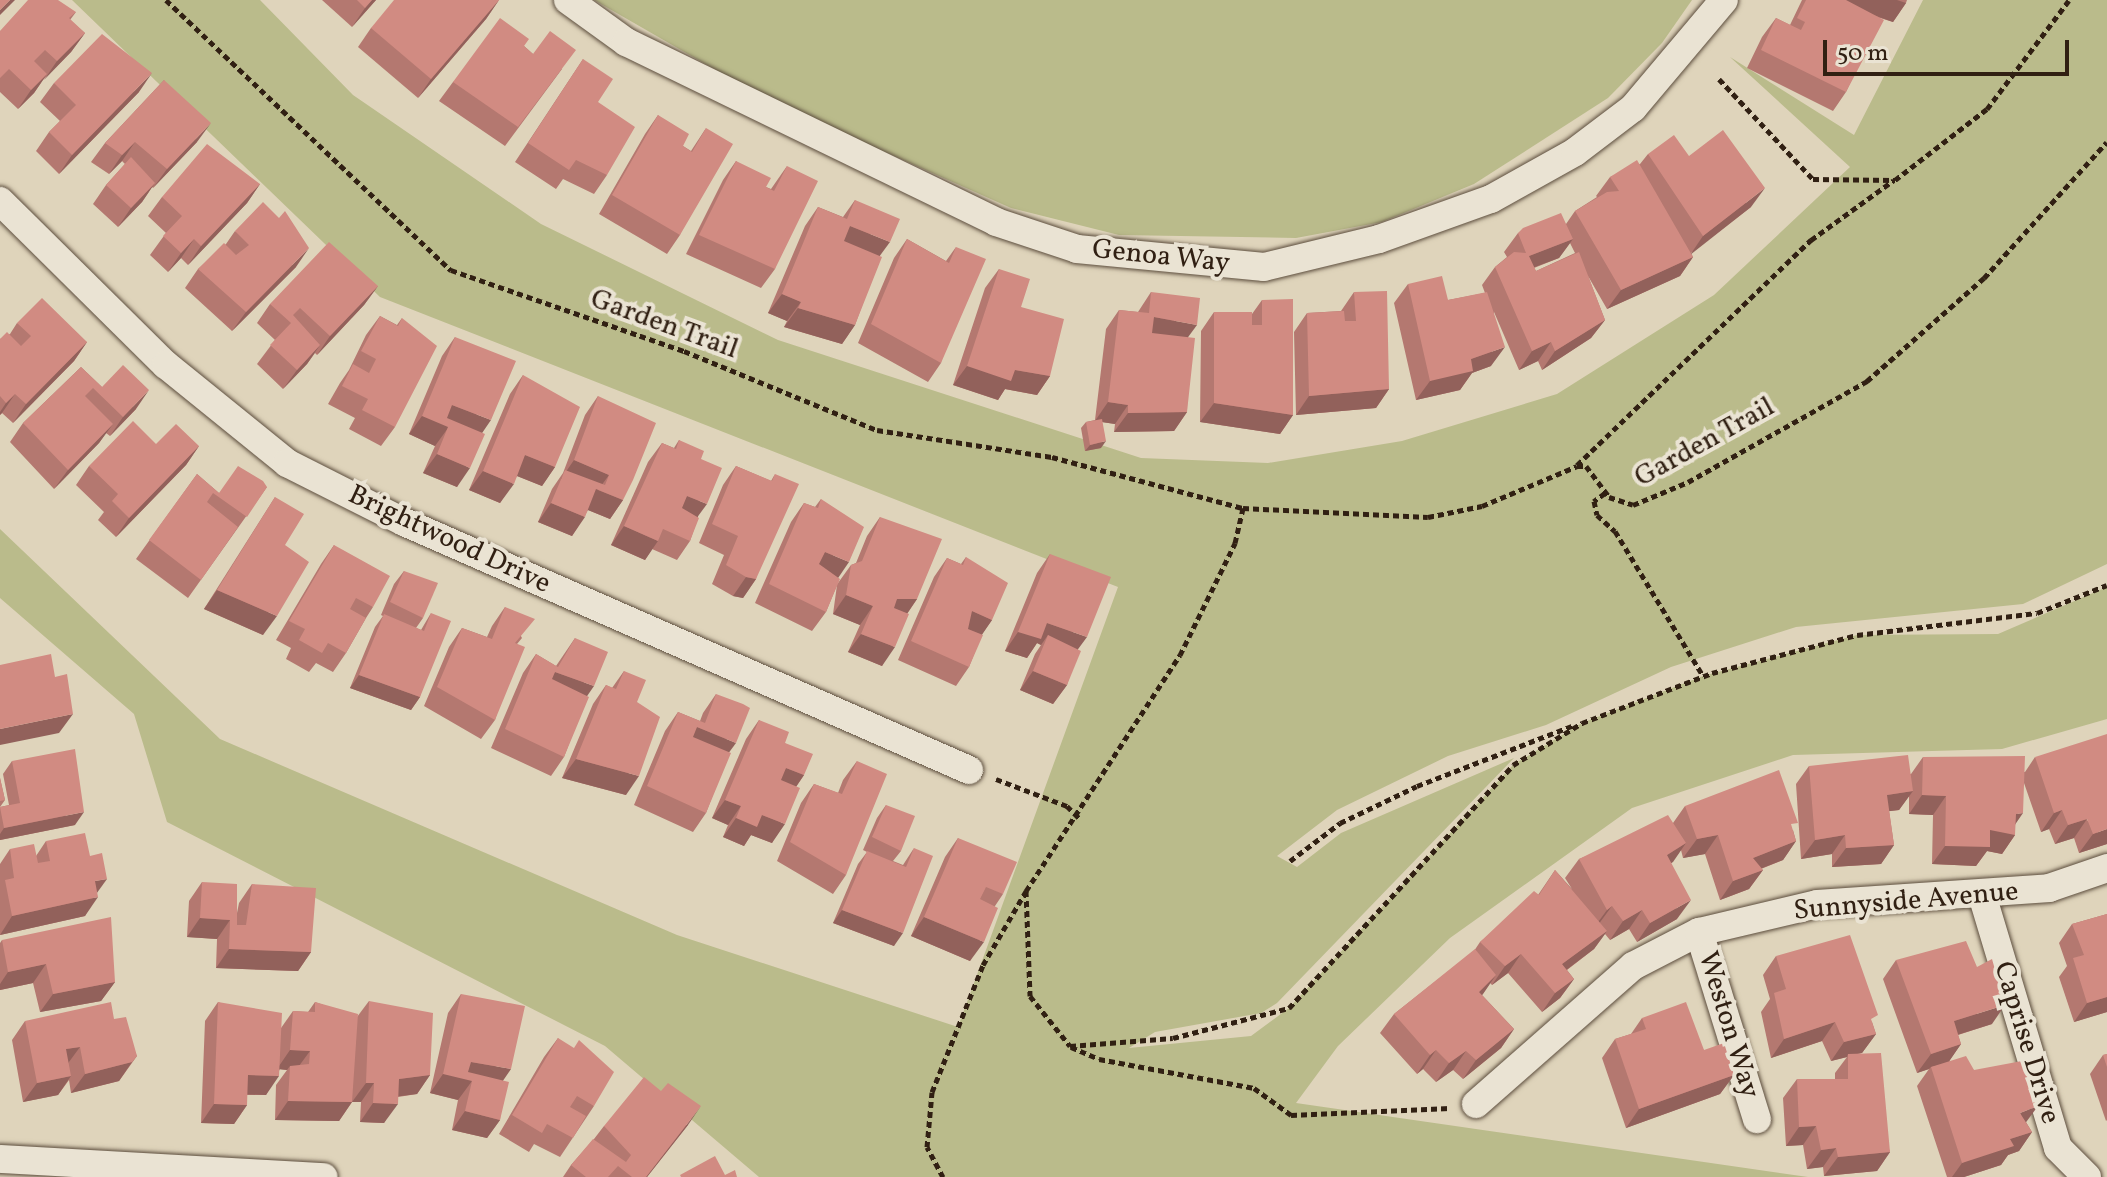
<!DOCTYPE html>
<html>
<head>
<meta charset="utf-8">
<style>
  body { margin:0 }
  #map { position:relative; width:2107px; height:1177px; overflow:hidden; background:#dfd4bb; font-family:Vollkorn,serif }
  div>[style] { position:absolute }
  .green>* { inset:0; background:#babb8b }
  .path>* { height:5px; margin-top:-2.5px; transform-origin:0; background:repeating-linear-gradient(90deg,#312013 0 6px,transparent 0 10px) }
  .roads { filter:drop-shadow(0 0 2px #5c4d3d) drop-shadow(0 0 2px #5c4d3d) }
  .street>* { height:28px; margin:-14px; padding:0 14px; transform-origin:14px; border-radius:14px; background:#eae3d3 }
  .wall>* { inset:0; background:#b47870 }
  .shaded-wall>* { inset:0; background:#92615b }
  .building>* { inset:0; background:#d18b82 }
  span { translate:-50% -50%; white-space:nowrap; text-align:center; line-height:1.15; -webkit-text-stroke:8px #eae3d3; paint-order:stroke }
  .street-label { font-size:28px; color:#312013 }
  .scale { position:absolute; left:1823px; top:40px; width:246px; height:36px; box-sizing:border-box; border:4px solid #312013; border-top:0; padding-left:10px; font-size:24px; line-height:28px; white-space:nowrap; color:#312013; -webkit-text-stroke:6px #eae3d3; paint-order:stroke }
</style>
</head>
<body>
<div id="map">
  <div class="green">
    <i style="clip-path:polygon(72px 0,260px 0,353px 95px,541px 224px,778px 340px,1141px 458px,1268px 463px,1402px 441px,1557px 394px,1714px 295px,1850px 167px,1730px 57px,1854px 135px,1923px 0,2107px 0,2107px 564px,2023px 604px,1796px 627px,1671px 667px,1546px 725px,1448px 756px,1337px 810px,1277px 856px,1297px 867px,1341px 833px,1514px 758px,1277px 1003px,1261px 1013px,1155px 1032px,1129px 1048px,1251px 1036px,1289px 1008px,1513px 765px,1582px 723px,1703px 676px,1857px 635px,1998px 634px,2107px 587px,2107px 719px,2002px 749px,1793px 755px,1632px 808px,1450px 938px,1338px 1046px,1296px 1103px,1808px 1177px,759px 1177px,605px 1046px,167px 822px,134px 714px,0 598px,0 529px,220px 739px,677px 935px,958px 1027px,1118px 587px,380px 297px)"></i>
    <i style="clip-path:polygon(594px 0,1692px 0,1662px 43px,1608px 98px,1474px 184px,1382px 222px,1296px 238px,1119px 235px,1011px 208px,766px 99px)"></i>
  </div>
  <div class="path">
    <i style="left:166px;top:0;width:393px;rotate:43.5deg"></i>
    <i style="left:451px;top:270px;width:247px;rotate:19.2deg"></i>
    <i style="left:684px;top:351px;width:209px;rotate:22.3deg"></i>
    <i style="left:877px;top:430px;width:177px;rotate:8.8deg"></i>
    <i style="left:1052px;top:457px;width:198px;rotate:15deg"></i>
    <i style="left:1719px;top:79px;width:137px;rotate:46.8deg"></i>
    <i style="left:1813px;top:179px;width:82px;rotate:0.7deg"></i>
    <i style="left:1895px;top:180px;width:116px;rotate:-37.7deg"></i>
    <i style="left:1987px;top:109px;width:136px;rotate:-53deg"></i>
    <i style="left:1577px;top:465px;width:325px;rotate:-43.9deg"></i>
    <i style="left:1811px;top:240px;width:102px;rotate:-35.9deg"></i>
    <i style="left:1605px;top:493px;width:14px;rotate:144deg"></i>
    <i style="left:1594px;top:501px;width:14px;rotate:78deg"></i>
    <i style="left:1597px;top:515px;width:24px;rotate:42deg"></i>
    <i style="left:1615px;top:531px;width:170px;rotate:58.7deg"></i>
    <i style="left:996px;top:779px;width:76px;rotate:20.8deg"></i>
    <i style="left:1067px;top:806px;width:17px;rotate:45deg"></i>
    <i style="left:1290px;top:861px;width:63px;rotate:-37.2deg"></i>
    <i style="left:1340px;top:823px;width:85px;rotate:-25.7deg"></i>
    <i style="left:1417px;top:786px;width:168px;rotate:-21.2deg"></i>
    <i style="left:1026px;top:891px;width:282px;rotate:-56.9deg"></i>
    <i style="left:1180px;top:655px;width:125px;rotate:-63.8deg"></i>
    <i style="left:1235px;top:543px;width:36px;rotate:-77deg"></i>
    <i style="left:1243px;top:508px;width:185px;rotate:2.8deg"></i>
    <i style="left:1428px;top:517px;width:55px;rotate:-11.5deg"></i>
    <i style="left:1482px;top:506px;width:103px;rotate:-22.8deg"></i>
    <i style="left:1577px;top:466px;width:9px"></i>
    <i style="left:1586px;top:466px;width:39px;rotate:53deg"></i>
    <i style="left:1609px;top:497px;width:25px;rotate:18deg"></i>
    <i style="left:1633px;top:505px;width:60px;rotate:-22.7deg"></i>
    <i style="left:1688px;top:482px;width:206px;rotate:-29.4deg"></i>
    <i style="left:1867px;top:381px;width:156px;rotate:-41.4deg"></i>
    <i style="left:1984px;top:278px;width:183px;rotate:-47.9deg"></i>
    <i style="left:1071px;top:1047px;width:30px;rotate:23deg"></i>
    <i style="left:1099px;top:1059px;width:158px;rotate:10.6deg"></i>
    <i style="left:1254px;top:1088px;width:46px;rotate:36.1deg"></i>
    <i style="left:1291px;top:1115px;width:159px;rotate:-2.5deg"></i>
    <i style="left:943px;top:1177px;width:34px;rotate:-118deg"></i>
    <i style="left:927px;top:1147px;width:55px;rotate:-84.8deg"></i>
    <i style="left:932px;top:1092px;width:137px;rotate:-68.1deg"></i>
    <i style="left:983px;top:965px;width:86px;rotate:-59.8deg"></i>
    <i style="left:1026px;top:891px;width:105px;rotate:87.8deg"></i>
    <i style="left:1030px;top:996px;width:64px;rotate:51.3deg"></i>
    <i style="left:1070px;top:1046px;width:103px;rotate:-4.4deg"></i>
    <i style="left:1173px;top:1038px;width:120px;rotate:-14.5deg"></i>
    <i style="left:1289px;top:1008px;width:330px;rotate:-47.3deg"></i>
    <i style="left:1513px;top:765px;width:81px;rotate:-31.3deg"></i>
    <i style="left:1582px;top:723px;width:139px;rotate:-21deg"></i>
    <i style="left:1712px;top:673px;width:150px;rotate:-14.7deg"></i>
    <i style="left:1857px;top:635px;width:181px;rotate:-7deg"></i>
    <i style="left:2037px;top:613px;width:75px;rotate:-21.8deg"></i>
  </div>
  <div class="roads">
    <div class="street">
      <i style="left:568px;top:0;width:72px;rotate:35.9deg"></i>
      <i style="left:626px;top:42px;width:411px;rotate:25.9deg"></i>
      <i style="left:996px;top:222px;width:85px;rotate:18.4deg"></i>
      <i style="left:1077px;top:249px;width:188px;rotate:5.5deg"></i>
      <i style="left:1264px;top:267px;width:118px;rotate:-13.7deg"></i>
      <i style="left:1379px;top:239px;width:119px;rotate:-19.7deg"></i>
      <i style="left:1491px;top:199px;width:96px;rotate:-29.2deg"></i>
      <i style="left:1575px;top:152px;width:73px;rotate:-37.2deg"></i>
      <i style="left:1633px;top:108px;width:141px;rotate:-49.9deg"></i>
      <i style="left:0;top:201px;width:233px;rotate:44.7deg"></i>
      <i style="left:166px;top:365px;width:156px;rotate:39deg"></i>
      <i style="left:287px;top:463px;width:131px;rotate:26.8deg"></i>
      <i style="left:404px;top:522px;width:617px;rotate:23.7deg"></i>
      <i style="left:1983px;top:898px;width:261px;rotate:73.3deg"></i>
      <i style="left:2058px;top:1148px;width:41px;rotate:45deg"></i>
      <i style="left:1699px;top:932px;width:196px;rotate:72.8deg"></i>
      <i style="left:1476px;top:1104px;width:209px;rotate:-41.3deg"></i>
      <i style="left:1633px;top:966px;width:74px;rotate:-27.3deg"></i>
      <i style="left:1699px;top:932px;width:121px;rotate:-13.3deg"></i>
      <i style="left:1817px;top:904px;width:233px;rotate:-3.9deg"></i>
      <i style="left:2049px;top:888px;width:61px;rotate:-19deg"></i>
      <i style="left:0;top:1159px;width:324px;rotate:3.2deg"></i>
    </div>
  </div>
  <div class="wall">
    <i style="clip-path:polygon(322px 0,376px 0,352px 27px)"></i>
    <i style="clip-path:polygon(499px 0,486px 19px,418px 98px,358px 47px,371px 28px)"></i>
    <i style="clip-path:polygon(1802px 0,1907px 0,1906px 3px,1893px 22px,1880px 18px,1846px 92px,1833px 111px,1747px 68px,1762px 37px,1776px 18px,1790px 25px)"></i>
    <i style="clip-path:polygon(76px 12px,70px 20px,85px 33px,71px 52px,43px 80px,34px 93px,18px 109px,0 92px,0 31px)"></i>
    <i style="clip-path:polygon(524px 46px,533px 54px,562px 69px,505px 146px,439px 101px,453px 82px)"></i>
    <i style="clip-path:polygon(583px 59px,598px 102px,607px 175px,594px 194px,563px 179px,556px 189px,515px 162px)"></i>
    <i style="clip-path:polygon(164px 80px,197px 142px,153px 188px,152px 187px,142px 202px,118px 227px,93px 204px,106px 185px,125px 164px,122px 161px,109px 174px,91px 162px,105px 143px)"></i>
    <i style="clip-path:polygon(54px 83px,139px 92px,59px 174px,36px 151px,49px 132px,60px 121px,40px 102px)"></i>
    <i style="clip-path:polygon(658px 115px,683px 146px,691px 151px,706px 128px,680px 235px,667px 254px,599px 214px,645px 134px)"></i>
    <i style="clip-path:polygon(evenodd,1648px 154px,1689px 156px,1751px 207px,1691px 253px,1693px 257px,1680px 276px,1607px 309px,1588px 276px,1605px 320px,1591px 338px,1542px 370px,1538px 361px,1519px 370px,1494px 312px,1491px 366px,1472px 373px,1460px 390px,1416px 400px,1394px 303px,1408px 284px,1448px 300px,1485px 293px,1482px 285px,1495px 267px,1507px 257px,1504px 252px,1518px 233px,1566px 224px,1575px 211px,1597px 197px,1596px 196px,1610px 177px,1640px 164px,1648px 154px,1570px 243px,1575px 253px,1536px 271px,1534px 268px,1559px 258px,1570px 243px)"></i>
    <i style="clip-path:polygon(736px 161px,766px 187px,771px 189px,787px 166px,775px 269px,761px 288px,686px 254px,723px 180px)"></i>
    <i style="clip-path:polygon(260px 184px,247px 203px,188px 265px,181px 258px,168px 272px,150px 255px,166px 233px,148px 216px,162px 197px)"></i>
    <i style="clip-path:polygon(855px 200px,880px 256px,855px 325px,842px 344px,784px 327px,787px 321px,768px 313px,805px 226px,818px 207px,843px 217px)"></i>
    <i style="clip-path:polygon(235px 231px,296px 267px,232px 331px,185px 288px,198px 269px,226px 244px)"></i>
    <i style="clip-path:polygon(907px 239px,946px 261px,956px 247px,941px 363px,928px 382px,858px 343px,894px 258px)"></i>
    <i style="clip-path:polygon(999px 269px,1021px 307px,1050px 376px,1037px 395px,1005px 389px,998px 400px,953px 385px,985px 288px)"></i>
    <i style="clip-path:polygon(378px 286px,364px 305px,317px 355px,315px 353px,307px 364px,283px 389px,257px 364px,275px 340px,257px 323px,270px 304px)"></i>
    <i style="clip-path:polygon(1151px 292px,1188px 337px,1187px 412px,1174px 431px,1114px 432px,1115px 424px,1102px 422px,1101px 448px,1085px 451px,1081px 428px,1086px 422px,1095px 420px,1106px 329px,1119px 310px,1138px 312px)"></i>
    <i style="clip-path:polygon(1354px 292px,1389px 389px,1376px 408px,1296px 415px,1294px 332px,1307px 313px,1341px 311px)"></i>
    <i style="clip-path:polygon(1262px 300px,1293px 415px,1280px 434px,1200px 422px,1201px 331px,1214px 312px,1252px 314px)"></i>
    <i style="clip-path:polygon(380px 316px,397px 325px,402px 318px,395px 427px,381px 446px,349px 429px,355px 418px,328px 404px,340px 383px,349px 370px,366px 335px)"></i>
    <i style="clip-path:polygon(17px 323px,87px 342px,74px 361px,13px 423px,2px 413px,0 415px,0 339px,10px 334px)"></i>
    <i style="clip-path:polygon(455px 337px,482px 433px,457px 487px,423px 473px,435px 446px,409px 434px,442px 356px)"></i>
    <i style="clip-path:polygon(81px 367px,102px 387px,136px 409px,110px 436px,106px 433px,99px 443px,54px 489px,10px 442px,23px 423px)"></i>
    <i style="clip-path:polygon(523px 375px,555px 467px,542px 486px,517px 476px,500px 503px,469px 490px,510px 394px)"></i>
    <i style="clip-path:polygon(598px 396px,623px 500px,610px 519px,588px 510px,572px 536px,538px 522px,552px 489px,563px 473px,585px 415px)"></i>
    <i style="clip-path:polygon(679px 440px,701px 459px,698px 517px,690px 541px,677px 560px,652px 549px,645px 560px,611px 545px,648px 462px,662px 443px,674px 448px)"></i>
    <i style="clip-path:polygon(199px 446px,186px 465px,116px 537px,98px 520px,104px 512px,76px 485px,89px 466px)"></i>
    <i style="clip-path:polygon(736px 466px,771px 481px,775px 474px,756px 579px,743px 598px,733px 596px,712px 584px,724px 555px,699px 543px,723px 485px)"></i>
    <i style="clip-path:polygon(197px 474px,219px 493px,267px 487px,188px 598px,136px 559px)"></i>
    <i style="clip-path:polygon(275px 497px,285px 545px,263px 635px,204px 609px)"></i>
    <i style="clip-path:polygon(821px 499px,838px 577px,838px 583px,851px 565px,856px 563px,867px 536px,880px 517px,917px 599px,907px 614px,882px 666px,848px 652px,860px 625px,833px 614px,837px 585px,826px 612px,812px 631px,755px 603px,791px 522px,804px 503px,815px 507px)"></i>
    <i style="clip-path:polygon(334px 545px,373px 607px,366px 618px,346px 653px,333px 672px,316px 663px,309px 672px,286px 659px,291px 648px,276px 640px,321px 564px)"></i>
    <i style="clip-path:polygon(1050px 554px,1078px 650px,1067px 685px,1053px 704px,1020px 690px,1035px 654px,1041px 645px,1037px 643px,1027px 658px,1005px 651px,1037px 573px)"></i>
    <i style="clip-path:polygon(966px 557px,992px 620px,982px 634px,969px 667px,956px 686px,898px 660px,934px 577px,947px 558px,961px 564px)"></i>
    <i style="clip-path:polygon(404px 571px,423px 618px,416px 628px,421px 630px,431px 613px,420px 697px,411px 710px,350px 688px,375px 627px,383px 616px,381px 615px,394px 584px)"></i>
    <i style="clip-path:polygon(505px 607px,522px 638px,517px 644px,495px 720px,481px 739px,424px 706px,449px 647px,462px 628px,487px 637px,492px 626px)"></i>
    <i style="clip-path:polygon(575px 638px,587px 696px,564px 757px,551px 776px,491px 748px,523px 673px,536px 654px,556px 666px)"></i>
    <i style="clip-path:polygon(624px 671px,637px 702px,626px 795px,562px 778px,593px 704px,606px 685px,612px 688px)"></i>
    <i style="clip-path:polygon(716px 694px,729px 752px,706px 813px,693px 832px,634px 805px,665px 731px,678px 712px,700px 721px,703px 713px)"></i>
    <i style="clip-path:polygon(759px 720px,785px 743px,804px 775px,796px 787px,772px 843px,751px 835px,744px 846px,723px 837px,728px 825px,712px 818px,746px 739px)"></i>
    <i style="clip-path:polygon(1923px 757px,2025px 772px,2035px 757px,2107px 844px,2079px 853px,2074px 838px,2055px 844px,2049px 829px,2041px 832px,2024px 783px,2015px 825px,2015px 835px,2002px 854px,1987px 851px,1976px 866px,1932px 864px,1933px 815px,1909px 814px,1909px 796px,1899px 810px,1889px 811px,1894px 845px,1881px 864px,1832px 867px,1832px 854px,1801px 859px,1796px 784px,1809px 766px,1911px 774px)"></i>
    <i style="clip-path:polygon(12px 761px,75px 825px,0 840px,0 778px,5px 800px,0 807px,9px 805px,3px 774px)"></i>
    <i style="clip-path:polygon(857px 761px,846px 875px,833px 894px,777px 861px,801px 803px,814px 784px,838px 793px,843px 780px)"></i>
    <i style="clip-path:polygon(886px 805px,901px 851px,893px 861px,903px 865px,914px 848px,894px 946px,833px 923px,858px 864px,867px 852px,863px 850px,877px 818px)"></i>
    <i style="clip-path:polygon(1685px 806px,1793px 830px,1796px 841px,1783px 860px,1761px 869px,1763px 870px,1749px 889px,1720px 900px,1705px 854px,1683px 858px,1681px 850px,1671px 863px,1677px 919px,1637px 942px,1629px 929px,1610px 940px,1605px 934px,1594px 949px,1567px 970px,1574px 979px,1560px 998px,1542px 1012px,1508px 973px,1492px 985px,1490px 983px,1482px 995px,1514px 1029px,1501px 1048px,1463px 1079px,1453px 1070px,1436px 1082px,1423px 1069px,1417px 1074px,1380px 1033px,1394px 1014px,1474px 951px,1480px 942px,1538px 895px,1555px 870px,1572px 889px,1565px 878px,1579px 859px,1673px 823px)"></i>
    <i style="clip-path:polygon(958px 838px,1003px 894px,995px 906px,970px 961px,911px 936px,945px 857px)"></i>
    <i style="clip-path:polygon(46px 841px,97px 892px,85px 916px,0 935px,0 864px,10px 849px,36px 856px)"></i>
    <i style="clip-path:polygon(202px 882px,237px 913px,239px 903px,252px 884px,311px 952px,298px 971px,216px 968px,217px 939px,187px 937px,189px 901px)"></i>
    <i style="clip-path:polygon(2107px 914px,2107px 1012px,2074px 1022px,2059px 977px,2067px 966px,2059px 943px,2072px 924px)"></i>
    <i style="clip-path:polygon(2px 940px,115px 982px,101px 1001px,40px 1012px,33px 983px,0 990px,0 943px)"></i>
    <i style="clip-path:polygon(1776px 956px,1872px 1022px,1876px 1034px,1862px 1053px,1857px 1054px,1890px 1152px,1877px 1171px,1824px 1176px,1823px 1167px,1807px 1169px,1803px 1145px,1786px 1146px,1783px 1098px,1797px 1079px,1835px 1079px,1835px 1073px,1847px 1057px,1831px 1061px,1822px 1041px,1771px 1058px,1761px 1012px,1770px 999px,1763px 975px)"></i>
    <i style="clip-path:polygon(1896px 960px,1992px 1024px,1958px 1035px,1961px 1044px,1949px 1061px,1974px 1070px,2026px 1122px,2032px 1132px,2019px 1151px,2008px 1155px,2001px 1165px,1964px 1177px,1947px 1177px,1917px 1086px,1929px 1069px,1917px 1073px,1883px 979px)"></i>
    <i style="clip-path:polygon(461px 994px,503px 1080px,500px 1120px,487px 1138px,452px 1130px,458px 1100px,430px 1093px,448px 1013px)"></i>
    <i style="clip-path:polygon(369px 1001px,430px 1075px,417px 1094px,398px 1097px,384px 1123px,360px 1122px,361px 1102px,352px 1102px,339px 1121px,275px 1120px,276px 1085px,287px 1070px,280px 1069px,266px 1095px,247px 1095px,247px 1105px,234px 1124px,201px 1123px,205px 1021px,218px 1002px,281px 1028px,293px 1011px,308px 1012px,315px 1002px,357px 1017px)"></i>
    <i style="clip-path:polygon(1642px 1018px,1704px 1050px,1734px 1075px,1720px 1094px,1626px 1128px,1602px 1058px,1615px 1039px,1631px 1034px)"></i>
    <i style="clip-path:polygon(114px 1019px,137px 1056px,119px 1081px,71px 1093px,69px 1080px,58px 1095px,23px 1102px,12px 1040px,25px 1021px)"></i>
    <i style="clip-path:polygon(558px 1038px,594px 1106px,560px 1157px,534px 1144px,529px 1152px,499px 1134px,544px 1057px)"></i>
    <i style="clip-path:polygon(2107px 1054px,2107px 1120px,2106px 1121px,2090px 1074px,2103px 1055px)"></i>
    <i style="clip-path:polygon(688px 1125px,647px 1177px,563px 1177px,571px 1165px,594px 1139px,604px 1126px)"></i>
  </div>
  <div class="shaded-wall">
    <i style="clip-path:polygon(10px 0,15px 0,0 15px,0 10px)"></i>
    <i style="clip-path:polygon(372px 0,376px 0,352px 27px,365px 8px)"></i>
    <i style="clip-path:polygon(499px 0,486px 19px,418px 98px,431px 79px)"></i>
    <i style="clip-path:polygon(1831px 0,1897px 0,1906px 3px,1893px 22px)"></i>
    <i style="clip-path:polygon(85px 33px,71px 52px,44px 80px,57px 61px)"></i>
    <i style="clip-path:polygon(152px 73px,139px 92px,59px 174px,72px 155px)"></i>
    <i style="clip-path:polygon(47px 74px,34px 93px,18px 109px,31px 90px)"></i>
    <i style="clip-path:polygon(211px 123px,197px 142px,153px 188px,167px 169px)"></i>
    <i style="clip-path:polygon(135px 142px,122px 161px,109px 174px,122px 155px)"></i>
    <i style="clip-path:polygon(155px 183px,142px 202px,118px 227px,131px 208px)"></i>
    <i style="clip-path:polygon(260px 184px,247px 203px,188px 265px,201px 246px)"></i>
    <i style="clip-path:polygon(1765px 188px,1751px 207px,1690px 255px,1703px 236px)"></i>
    <i style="clip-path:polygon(850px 226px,890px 242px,876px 261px,837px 245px)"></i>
    <i style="clip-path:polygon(194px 239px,181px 258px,168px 272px,181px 253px)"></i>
    <i style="clip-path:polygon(1573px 239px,1559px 258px,1516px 274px,1529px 256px)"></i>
    <i style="clip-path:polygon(309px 248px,296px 267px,232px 331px,246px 312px)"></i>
    <i style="clip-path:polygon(1693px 257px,1680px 276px,1607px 309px,1621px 290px)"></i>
    <i style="clip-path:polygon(378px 286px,364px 305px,317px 355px,330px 336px)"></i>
    <i style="clip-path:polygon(782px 294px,801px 302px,787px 321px,768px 313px)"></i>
    <i style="clip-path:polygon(798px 308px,855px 325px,842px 344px,784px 327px)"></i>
    <i style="clip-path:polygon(1154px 317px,1197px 325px,1183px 344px,1140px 336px)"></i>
    <i style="clip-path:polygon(1605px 320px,1591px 338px,1542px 370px,1555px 351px)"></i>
    <i style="clip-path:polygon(87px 342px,74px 361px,13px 423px,26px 404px)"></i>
    <i style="clip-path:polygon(1551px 342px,1538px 361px,1519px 370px,1532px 351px)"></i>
    <i style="clip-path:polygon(320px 345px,307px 364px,283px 389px,297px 370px)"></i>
    <i style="clip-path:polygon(1505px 347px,1491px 366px,1472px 373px,1460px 390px,1416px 400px,1430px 381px,1471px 359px)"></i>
    <i style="clip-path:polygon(967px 366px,1015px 370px,1050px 376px,1037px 395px,1005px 389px,998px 400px,953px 385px)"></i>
    <i style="clip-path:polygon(1389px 389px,1376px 408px,1296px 415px,1309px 396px)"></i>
    <i style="clip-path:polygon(149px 390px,136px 409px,110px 436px,123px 417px)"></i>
    <i style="clip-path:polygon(15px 394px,2px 413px,0 415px,0 412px,6px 403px)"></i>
    <i style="clip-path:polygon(1108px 402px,1128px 405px,1115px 424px,1095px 421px)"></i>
    <i style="clip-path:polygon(1214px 403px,1293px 415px,1280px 434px,1200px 422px)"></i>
    <i style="clip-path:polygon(452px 405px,491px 420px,478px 439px,448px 428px,435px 446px,409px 434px,422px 416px)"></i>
    <i style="clip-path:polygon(1187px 412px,1174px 431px,1114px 432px,1128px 413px)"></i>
    <i style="clip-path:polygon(113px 424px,99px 443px,54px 489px,68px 470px)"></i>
    <i style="clip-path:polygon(1106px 441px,1101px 448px,1085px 451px,1090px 445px)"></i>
    <i style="clip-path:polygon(199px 446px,186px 465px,116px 537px,129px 518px)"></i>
    <i style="clip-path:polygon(437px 454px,470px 468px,457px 487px,423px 473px)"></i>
    <i style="clip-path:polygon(525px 455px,555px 467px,542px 486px,512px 474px)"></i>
    <i style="clip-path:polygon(574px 460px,609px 475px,598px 490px,623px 500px,610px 519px,583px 508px,561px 479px)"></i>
    <i style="clip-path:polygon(483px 471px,514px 484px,500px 503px,469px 490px)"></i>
    <i style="clip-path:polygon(687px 496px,707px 504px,693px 523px,674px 515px)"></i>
    <i style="clip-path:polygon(551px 503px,585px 517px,572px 536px,538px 522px)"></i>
    <i style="clip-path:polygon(624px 526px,658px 541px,645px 560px,611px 545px)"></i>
    <i style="clip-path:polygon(825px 552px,849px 562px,836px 581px,811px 571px)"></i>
    <i style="clip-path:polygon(746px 577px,756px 579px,743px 598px,733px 596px)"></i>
    <i style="clip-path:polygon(217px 590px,277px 616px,263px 635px,204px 609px)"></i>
    <i style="clip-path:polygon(846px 595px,873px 606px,860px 625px,833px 614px)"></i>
    <i style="clip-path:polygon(897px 599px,917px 599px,904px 618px,884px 618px)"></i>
    <i style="clip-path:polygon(972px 611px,992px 620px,979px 639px,959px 630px)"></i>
    <i style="clip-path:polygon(1047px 623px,1087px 637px,1073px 656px,1048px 635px,1041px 645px,1037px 643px,1027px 658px,1005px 651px,1018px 632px)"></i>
    <i style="clip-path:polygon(861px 634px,895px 647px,882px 666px,848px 652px)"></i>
    <i style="clip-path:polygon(1033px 671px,1067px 685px,1053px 704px,1020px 690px)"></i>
    <i style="clip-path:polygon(555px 672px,594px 686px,581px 705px,542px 691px)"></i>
    <i style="clip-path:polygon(359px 675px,420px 697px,411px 710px,350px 688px)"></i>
    <i style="clip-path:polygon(73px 714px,59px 733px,0 745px,0 729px)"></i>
    <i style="clip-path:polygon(697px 727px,736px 743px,722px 762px,684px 746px)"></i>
    <i style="clip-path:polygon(576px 759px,639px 776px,626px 795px,562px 778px)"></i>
    <i style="clip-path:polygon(786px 768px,804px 775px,791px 794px,773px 787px)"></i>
    <i style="clip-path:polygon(1913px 791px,1899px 810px,1874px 813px,1887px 795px)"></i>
    <i style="clip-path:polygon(1922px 795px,1946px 796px,1933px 815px,1909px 814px)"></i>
    <i style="clip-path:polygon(725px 800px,741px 806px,728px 825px,712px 818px)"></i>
    <i style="clip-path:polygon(2062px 810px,2049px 829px,2041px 832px,2054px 813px)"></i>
    <i style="clip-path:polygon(84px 812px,75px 825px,0 840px,0 834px,4px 828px)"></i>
    <i style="clip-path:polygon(2023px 813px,2010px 832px,2015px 835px,2002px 854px,1987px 851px,1976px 866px,1932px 864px,1945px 846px,1990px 830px,2016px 814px)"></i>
    <i style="clip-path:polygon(762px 815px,785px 824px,772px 843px,751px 835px,744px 846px,723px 837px,736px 818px)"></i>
    <i style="clip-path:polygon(2087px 819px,2074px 838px,2055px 844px,2068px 825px)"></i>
    <i style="clip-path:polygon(2107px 829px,2107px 844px,2079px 853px,2093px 834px)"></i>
    <i style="clip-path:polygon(1718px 835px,1705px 854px,1683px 858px,1697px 839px)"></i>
    <i style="clip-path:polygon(1845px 835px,1832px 854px,1801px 859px,1815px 840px)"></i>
    <i style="clip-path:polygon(1796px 841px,1783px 860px,1739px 877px,1753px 858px)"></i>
    <i style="clip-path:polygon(1686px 843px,1673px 862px,1654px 874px,1667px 855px)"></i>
    <i style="clip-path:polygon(1894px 845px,1881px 864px,1832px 867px,1846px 848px)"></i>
    <i style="clip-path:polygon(1763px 870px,1749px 889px,1720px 900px,1733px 881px)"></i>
    <i style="clip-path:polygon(107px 879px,94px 897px,95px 881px)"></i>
    <i style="clip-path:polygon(98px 897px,85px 916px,0 935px,12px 916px)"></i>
    <i style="clip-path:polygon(1691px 900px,1677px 919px,1637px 942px,1650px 923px)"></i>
    <i style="clip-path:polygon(1612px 906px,1598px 925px,1593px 929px,1607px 910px)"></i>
    <i style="clip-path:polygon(842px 910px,903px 933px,894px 946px,833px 923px)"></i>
    <i style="clip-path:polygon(1642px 910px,1629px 929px,1610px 940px,1623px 921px)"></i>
    <i style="clip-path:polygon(924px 917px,984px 942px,970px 961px,911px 936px)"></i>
    <i style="clip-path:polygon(200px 918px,230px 920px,217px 939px,187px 937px)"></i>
    <i style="clip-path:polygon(1607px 931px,1594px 949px,1549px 983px,1562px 964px)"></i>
    <i style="clip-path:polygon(229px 949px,311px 952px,298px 971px,216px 968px)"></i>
    <i style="clip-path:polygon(1521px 954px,1508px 973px,1492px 985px,1505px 966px)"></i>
    <i style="clip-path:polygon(46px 964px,33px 983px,0 990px,0 984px,8px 972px)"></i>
    <i style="clip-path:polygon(1496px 975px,1483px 994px,1466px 1011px,1479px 992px)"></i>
    <i style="clip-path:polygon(1574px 979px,1560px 998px,1542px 1012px,1555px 993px)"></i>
    <i style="clip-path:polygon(115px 982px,101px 1001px,40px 1012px,53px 994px)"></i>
    <i style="clip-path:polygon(2107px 997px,2107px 1012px,2074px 1022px,2087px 1003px)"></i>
    <i style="clip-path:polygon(2005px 1005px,1992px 1024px,1941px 1040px,1954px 1021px)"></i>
    <i style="clip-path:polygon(1835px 1022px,1822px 1041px,1771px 1058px,1784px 1039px)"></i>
    <i style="clip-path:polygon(1514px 1029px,1501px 1048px,1463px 1079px,1476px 1060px)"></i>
    <i style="clip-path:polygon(1876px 1034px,1862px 1053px,1848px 1056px,1848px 1054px,1847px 1057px,1831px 1061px,1844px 1042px)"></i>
    <i style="clip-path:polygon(1961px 1044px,1948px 1063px,1931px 1067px,1929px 1069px,1917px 1073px,1931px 1054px)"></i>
    <i style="clip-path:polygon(80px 1047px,66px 1066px,66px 1049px)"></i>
    <i style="clip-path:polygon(290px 1050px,310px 1051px,296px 1070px,290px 1066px,287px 1070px,277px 1069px)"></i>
    <i style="clip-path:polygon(1436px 1050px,1423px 1069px,1417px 1074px,1430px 1055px)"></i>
    <i style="clip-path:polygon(1466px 1051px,1453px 1070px,1436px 1082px,1449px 1063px)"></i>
    <i style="clip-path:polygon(132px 1062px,119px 1081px,71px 1093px,85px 1074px)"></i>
    <i style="clip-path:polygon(471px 1062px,511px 1069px,498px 1088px,472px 1081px,458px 1100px,430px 1093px,443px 1074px)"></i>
    <i style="clip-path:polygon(248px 1075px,279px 1076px,266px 1095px,235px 1094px)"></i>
    <i style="clip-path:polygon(430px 1075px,417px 1094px,385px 1098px,399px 1079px)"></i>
    <i style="clip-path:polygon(1734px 1075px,1720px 1094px,1626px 1128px,1639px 1109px)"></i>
    <i style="clip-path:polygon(71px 1076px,58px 1095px,23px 1102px,37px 1083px)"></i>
    <i style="clip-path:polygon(366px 1083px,374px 1083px,361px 1102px,352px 1102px)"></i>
    <i style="clip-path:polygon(288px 1101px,352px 1102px,339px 1121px,275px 1120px)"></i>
    <i style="clip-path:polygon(373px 1103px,398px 1104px,384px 1123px,360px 1122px)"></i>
    <i style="clip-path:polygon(214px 1104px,247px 1105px,234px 1124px,201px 1123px)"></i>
    <i style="clip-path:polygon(701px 1106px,688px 1125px,647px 1177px,646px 1177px)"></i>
    <i style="clip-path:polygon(2038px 1106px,2024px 1125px,2020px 1113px)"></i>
    <i style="clip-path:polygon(465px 1111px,500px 1120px,487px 1138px,452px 1130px)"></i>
    <i style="clip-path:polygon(1816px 1126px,1803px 1145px,1786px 1146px,1799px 1127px)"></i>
    <i style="clip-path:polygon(2032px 1132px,2019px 1151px,2008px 1155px,2001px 1165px,1964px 1177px,1952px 1177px,1962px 1163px,2010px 1139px)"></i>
    <i style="clip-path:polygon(1836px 1148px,1823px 1167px,1807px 1169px,1821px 1150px)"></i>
    <i style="clip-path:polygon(1890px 1152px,1877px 1171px,1824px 1176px,1838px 1157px)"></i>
  </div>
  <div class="building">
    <i style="clip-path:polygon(0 0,10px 0,0 10px)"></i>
    <i style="clip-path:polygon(28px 0,58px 0,76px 12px,69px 18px,85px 33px,57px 61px,45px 50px,34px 61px,47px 74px,31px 90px,9px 69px,0 78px,0 31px)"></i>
    <i style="clip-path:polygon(357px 0,372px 0,365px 8px)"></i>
    <i style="clip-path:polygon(394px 0,499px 0,431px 79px,371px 28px)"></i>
    <i style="clip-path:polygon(1806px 0,1846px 0,1884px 20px,1846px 92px,1761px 50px,1776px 18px,1801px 30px,1805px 22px,1797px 18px)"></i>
    <i style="clip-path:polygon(500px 18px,529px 39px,524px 46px,533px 54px,550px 31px,576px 50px,518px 127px,453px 82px)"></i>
    <i style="clip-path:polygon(102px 34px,152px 73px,72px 155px,49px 132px,76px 105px,54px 83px)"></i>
    <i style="clip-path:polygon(583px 59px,613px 79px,598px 102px,635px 127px,607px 175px,576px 160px,569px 170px,528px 143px)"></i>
    <i style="clip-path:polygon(164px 80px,211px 123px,167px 169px,135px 142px,122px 155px,105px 143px)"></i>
    <i style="clip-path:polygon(658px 115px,689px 134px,683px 146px,692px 152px,706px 128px,733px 144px,680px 235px,612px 195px)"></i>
    <i style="clip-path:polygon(1723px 130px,1765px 188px,1703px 236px,1648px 154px,1674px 135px,1689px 156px)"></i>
    <i style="clip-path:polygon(207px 144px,260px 184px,201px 246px,194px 239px,181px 253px,163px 236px,182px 216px,162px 197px)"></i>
    <i style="clip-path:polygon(131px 157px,155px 183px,131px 208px,106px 185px)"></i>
    <i style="clip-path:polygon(1637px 160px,1693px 257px,1621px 290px,1575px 211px,1607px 192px,1619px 191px,1610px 177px)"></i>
    <i style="clip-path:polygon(736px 161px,771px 178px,766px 187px,774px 191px,787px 166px,818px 181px,775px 269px,699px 235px)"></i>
    <i style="clip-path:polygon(855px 200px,900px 219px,890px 242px,850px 226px,844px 241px,882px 257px,855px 325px,798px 308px,801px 302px,782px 294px,818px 207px,847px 219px)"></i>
    <i style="clip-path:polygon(263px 202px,279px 218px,285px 211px,309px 248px,246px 312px,198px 269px,224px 243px,236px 255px,249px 245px,235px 231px)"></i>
    <i style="clip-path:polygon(1561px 213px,1573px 239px,1529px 256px,1536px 271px,1579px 252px,1605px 320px,1555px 351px,1551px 342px,1532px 351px,1495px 267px,1514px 252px,1526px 253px,1518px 233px,1523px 228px)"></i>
    <i style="clip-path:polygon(907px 239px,949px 263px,956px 247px,986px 259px,941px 363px,871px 324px)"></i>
    <i style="clip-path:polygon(329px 242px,378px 286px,330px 336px,300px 308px,293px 315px,320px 345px,297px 370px,270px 345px,291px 323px,270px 304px)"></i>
    <i style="clip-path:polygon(999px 269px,1030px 279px,1021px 307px,1064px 319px,1050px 376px,1015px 370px,1011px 381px,967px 366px)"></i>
    <i style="clip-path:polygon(1442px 276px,1448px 300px,1487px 292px,1505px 347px,1471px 359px,1473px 371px,1430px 381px,1408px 284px)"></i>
    <i style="clip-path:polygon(1387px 291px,1389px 389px,1309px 396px,1307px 313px,1344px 311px,1345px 321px,1356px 321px,1354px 292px)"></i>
    <i style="clip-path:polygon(1151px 292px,1200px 298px,1197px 325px,1154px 317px,1152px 333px,1195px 338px,1187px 412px,1128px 413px,1128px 405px,1108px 402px,1119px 310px,1149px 313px)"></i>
    <i style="clip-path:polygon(42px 298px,87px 342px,26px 404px,15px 394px,6px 403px,0 396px,0 339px,7px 332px,21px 346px,31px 336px,17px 323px)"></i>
    <i style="clip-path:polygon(1293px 299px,1293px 415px,1214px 403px,1214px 312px,1252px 312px,1252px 325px,1262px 325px,1262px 300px)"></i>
    <i style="clip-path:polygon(380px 316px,398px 326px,402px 318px,437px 346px,395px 427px,362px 410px,368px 399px,342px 386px,353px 364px,369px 373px,376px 359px,361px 351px)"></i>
    <i style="clip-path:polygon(455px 337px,516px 361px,491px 420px,452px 405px,447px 418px,485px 434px,470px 468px,437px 454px,448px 427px,422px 416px)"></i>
    <i style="clip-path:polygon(123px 365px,149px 390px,123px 417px,93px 388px,85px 396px,113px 424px,68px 470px,23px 423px,81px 367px,102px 387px)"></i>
    <i style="clip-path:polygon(523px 375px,580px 407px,555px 467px,525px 455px,514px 484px,483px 471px)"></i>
    <i style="clip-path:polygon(598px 396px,656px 423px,633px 480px,623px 500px,596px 489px,585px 517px,551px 503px,565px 470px,605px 485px,609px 475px,574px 460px)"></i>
    <i style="clip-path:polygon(1102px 419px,1106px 441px,1090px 445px,1086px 422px)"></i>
    <i style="clip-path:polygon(133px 421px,156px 444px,176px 424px,199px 446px,129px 518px,112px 501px,118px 494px,89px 466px)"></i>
    <i style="clip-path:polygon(679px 440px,704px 451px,701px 459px,722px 468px,707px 504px,687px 496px,682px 508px,699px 518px,690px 541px,663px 529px,658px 541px,624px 526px,662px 443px,676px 449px)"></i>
    <i style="clip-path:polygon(238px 466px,263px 481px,267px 487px,247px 517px,213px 493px,207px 502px,238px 527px,201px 580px,149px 540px,197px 474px,219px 493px)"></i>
    <i style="clip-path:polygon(736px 466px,772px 481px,775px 474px,799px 484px,756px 579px,746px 577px,726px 565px,738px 536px,712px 524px)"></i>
    <i style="clip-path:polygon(275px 497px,304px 514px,285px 545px,309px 562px,277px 616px,217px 590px)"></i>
    <i style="clip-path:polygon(821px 499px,864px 527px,849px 562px,825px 552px,819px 564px,840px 579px,826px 612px,769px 584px,804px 503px,818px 508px)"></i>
    <i style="clip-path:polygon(880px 517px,942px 539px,917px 599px,897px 599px,894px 608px,909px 614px,895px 647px,861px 634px,873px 606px,846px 595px,851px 565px,862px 561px)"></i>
    <i style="clip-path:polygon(334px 545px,390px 576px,373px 607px,356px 598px,350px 609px,366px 618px,346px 653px,328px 643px,322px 653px,299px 640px,305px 629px,289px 621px)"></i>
    <i style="clip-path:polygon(1050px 554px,1111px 577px,1087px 637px,1047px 623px,1041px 639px,1018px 632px)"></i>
    <i style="clip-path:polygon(966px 557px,1008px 583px,992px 620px,972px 611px,968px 629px,983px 635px,969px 667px,911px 641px,947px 558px,963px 565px)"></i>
    <i style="clip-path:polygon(404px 571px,438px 583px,423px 618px,390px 602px)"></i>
    <i style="clip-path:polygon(505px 607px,535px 619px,515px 643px,525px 647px,495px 720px,437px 687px,462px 628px,492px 639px)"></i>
    <i style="clip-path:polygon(431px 613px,451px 621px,420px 697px,359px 675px,384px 614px,424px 631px)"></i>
    <i style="clip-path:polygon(1048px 635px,1081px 651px,1067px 685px,1033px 671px)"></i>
    <i style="clip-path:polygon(575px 638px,608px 652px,594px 686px,555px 672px,552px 679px,589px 697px,564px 757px,505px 729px,536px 654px,558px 667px)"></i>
    <i style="clip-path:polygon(51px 654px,55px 677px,67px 674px,73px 714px,0 729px,0 665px)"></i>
    <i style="clip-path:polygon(624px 671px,646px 680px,637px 702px,660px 717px,639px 776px,576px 759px,606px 685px,616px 689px)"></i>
    <i style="clip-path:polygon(716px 694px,743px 704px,750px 708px,736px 743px,697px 727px,693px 737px,731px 753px,706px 813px,647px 786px,678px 712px,705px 723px)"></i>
    <i style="clip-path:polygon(759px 720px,789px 732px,785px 743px,813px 754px,804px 775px,786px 768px,781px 780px,800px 788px,785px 824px,762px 815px,757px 827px,736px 818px,741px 806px,725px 800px)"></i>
    <i style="clip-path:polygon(2107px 734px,2107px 829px,2093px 834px,2087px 819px,2068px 825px,2062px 810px,2054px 813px,2035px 757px)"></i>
    <i style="clip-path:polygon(75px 749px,84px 812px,4px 828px,0 807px,20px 803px,12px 761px)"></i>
    <i style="clip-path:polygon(1908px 755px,1913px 791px,1887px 795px,1894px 845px,1846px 848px,1845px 835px,1815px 840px,1809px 766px)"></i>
    <i style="clip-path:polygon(2025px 756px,2023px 813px,2016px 814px,2015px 835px,1990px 830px,1990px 847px,1945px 846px,1946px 796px,1922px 795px,1923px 757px)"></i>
    <i style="clip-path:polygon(857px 761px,887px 774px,846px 875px,790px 842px,814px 784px,842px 794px)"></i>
    <i style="clip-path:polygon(1779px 770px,1798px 823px,1791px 824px,1796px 841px,1753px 858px,1763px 870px,1733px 881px,1718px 835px,1697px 839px,1685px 806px)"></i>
    <i style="clip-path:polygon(0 778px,5px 800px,0 801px)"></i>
    <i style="clip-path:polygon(886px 805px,915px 816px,901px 851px,872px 837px)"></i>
    <i style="clip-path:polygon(1668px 815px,1686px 843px,1667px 855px,1691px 900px,1650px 923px,1642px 910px,1623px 921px,1612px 906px,1607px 910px,1579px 859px)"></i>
    <i style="clip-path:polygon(85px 833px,90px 856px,102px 853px,107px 879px,95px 881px,98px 897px,12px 916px,5px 880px,14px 878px,10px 849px,34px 844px,38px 863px,50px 861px,46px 841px)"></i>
    <i style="clip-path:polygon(958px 838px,1017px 862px,1003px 894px,986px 887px,980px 899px,998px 908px,984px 942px,924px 917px)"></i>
    <i style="clip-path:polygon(914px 848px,933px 856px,903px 933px,842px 910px,867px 851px,906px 867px)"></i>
    <i style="clip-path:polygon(1555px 870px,1607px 931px,1562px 964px,1574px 979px,1555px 993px,1521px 954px,1505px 966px,1480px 942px,1534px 891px,1539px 895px)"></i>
    <i style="clip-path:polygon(202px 882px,237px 884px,237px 925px,246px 925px,252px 884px,316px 888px,311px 952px,229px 949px,230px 920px,200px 918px)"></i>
    <i style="clip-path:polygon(2107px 914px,2107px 997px,2087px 1003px,2073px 958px,2084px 955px,2072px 924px)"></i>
    <i style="clip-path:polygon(111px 917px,115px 982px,53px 994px,46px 964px,8px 972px,2px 940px)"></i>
    <i style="clip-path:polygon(1850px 935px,1878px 1015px,1871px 1019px,1876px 1034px,1844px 1042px,1835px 1022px,1784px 1039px,1774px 993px,1786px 989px,1776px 956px)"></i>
    <i style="clip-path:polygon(1966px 941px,1977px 967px,1992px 959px,2005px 1005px,1954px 1021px,1961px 1044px,1931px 1054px,1896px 960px)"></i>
    <i style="clip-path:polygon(1475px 949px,1496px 975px,1479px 992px,1514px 1029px,1476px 1060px,1466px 1051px,1449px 1063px,1436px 1050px,1430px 1055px,1394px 1014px)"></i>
    <i style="clip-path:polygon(461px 994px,525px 1006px,511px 1069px,471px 1062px,468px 1072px,509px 1082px,500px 1120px,465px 1111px,472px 1081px,443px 1074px)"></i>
    <i style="clip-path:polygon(369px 1001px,433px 1013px,430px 1075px,399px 1079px,398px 1104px,373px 1103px,374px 1083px,366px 1083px)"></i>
    <i style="clip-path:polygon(111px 1002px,114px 1019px,126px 1017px,137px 1056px,132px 1062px,85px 1074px,80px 1047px,66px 1049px,71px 1076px,37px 1083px,25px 1021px)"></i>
    <i style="clip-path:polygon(218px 1002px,282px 1013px,279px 1076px,248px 1075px,247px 1105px,214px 1104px)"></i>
    <i style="clip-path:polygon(315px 1002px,358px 1014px,352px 1102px,288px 1101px,290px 1066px,309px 1064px,310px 1051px,290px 1050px,293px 1011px,315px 1012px)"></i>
    <i style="clip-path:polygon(1686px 1002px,1704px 1050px,1724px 1043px,1734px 1075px,1639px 1109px,1615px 1039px,1646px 1029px,1642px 1018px)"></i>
    <i style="clip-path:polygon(558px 1038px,574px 1048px,579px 1040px,614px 1072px,594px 1106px,577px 1096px,570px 1107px,586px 1116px,573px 1138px,547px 1124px,542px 1133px,512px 1115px)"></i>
    <i style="clip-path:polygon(1881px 1053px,1890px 1152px,1838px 1157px,1836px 1148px,1821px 1150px,1816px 1126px,1799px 1127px,1797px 1079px,1848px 1079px,1848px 1054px)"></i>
    <i style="clip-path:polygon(2107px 1054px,2107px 1067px,2103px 1055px)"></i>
    <i style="clip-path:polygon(1966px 1056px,1974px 1070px,2022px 1061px,2038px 1106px,2020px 1113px,2032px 1132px,2010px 1139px,2014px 1146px,1962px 1163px,1931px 1067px)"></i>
    <i style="clip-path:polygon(644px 1077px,661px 1091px,668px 1083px,701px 1106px,646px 1177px,632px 1177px,618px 1166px,608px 1177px,586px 1177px,571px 1165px,593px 1139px,626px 1162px,631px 1155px,604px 1126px)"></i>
    <i style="clip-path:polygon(715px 1156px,725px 1175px,735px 1170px,737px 1177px,681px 1177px,680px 1175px)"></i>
  </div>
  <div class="street-label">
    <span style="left:1161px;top:257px;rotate:6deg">Genoa Way</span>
    <span style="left:664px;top:325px;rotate:20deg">Garden Trail</span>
    <span style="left:1705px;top:443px;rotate:-29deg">Garden Trail</span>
    <span style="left:449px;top:540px;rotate:25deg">Brightwood Drive</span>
    <span style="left:1906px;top:902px;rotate:-5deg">Sunnyside Avenue</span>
    <span style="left:1728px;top:1025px;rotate:73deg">Weston Way</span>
    <span style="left:2026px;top:1043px;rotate:73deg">Caprise Drive</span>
  </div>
  <div class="scale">50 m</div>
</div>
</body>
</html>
